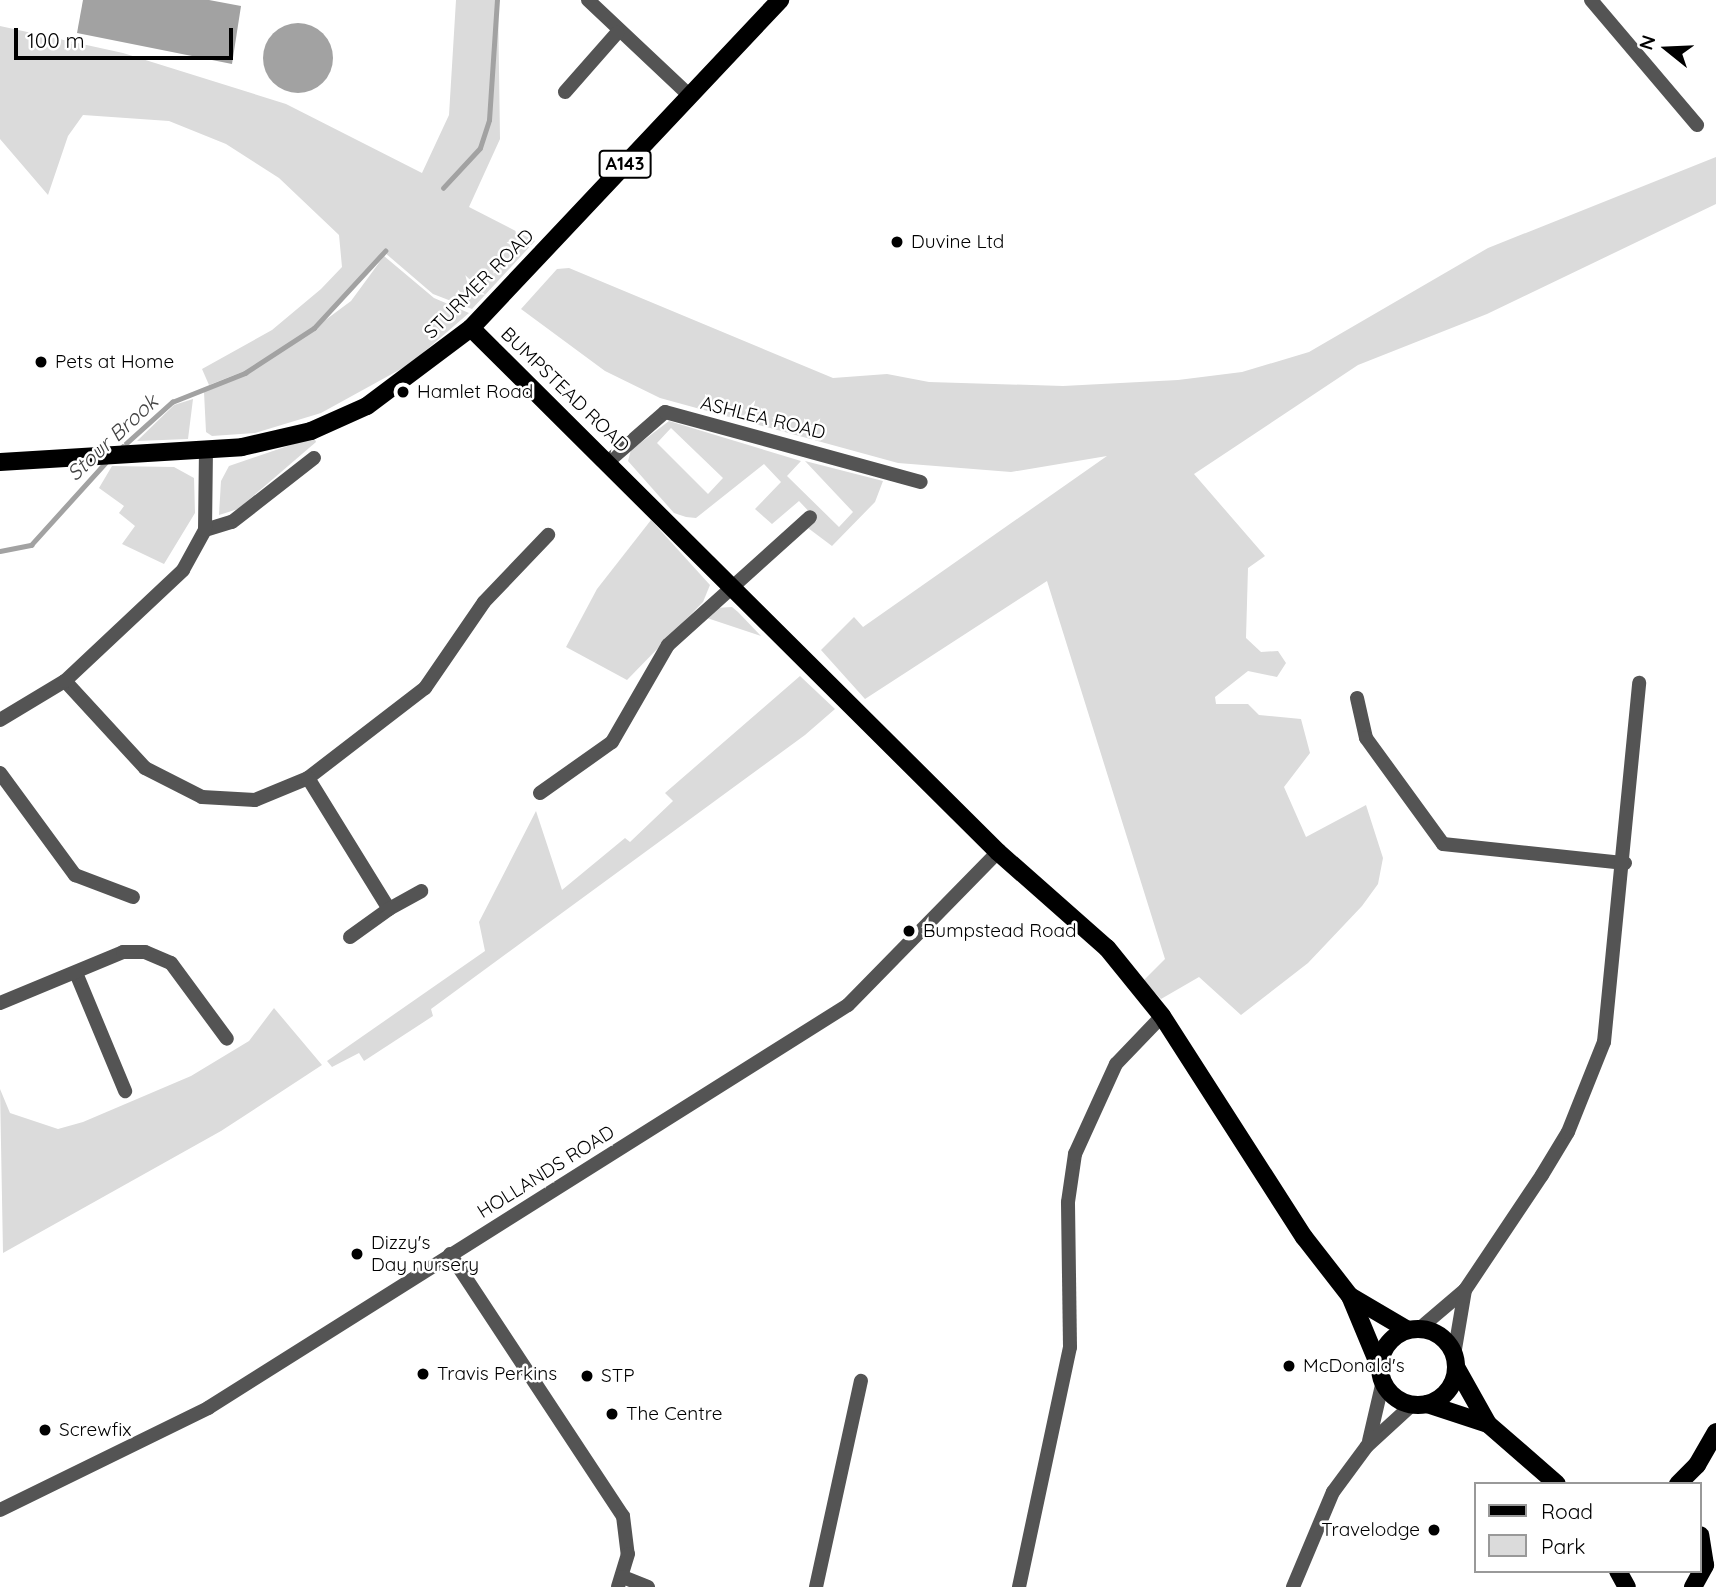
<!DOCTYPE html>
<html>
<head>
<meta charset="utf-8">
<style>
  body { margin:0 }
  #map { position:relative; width:1716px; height:1587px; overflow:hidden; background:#fff; font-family:Quicksand,sans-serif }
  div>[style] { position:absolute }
  .green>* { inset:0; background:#dbdbdb }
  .water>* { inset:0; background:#a2a2a2 }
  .round { border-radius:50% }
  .stream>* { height:4.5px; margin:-2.25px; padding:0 2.25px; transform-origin:2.25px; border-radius:2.25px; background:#a2a2a2 }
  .minor>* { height:14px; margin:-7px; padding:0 7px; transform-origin:7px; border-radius:7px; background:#545454 }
  .major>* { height:18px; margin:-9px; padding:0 9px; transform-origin:9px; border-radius:9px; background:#000 }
  .major>.ring { margin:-9px; padding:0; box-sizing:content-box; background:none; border:18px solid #000; border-radius:50% }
  .dots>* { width:19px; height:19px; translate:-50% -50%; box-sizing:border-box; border:4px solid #fff; border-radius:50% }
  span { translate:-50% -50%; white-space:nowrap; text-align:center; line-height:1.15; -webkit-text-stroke:5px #fff; paint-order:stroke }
  .shield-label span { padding:2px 5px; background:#fff; border:2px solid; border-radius:5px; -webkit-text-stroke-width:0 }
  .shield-label { font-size:18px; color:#000; font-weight:700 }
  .poi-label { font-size:19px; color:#000 }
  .left { translate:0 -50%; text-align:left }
  .right { translate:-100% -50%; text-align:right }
  .street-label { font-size:19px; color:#000 }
  .water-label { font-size:21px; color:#434343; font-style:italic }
  .legend { position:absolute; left:1474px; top:1482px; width:228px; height:91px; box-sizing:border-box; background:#fff; border:2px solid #999; margin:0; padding:9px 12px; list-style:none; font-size:21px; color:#000 }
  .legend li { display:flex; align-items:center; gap:14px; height:35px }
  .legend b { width:35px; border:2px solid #999 }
  .north { position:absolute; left:1632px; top:14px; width:70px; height:70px; -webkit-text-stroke:5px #fff; paint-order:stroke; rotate:288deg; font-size:19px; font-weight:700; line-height:28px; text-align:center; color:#000 }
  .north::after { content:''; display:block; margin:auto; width:24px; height:32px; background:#000; clip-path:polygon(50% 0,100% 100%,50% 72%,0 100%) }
  .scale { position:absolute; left:14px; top:28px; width:219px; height:32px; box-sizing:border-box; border:4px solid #000; border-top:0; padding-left:9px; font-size:21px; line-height:24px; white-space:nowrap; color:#000; -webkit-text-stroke:5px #fff; paint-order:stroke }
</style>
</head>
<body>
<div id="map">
  <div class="green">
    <i style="clip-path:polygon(456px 0,498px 0,500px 139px,469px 207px,535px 241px,472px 309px,433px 294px,384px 252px,312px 330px,351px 301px,384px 256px,434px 298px,469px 313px,410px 364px,321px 413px,255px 433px,212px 436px,206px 432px,204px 392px,260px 365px,209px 385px,202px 369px,272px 330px,321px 289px,342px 267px,339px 235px,279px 178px,226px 144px,169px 121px,83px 115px,68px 136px,48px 195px,0 139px,0 26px,123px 53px,286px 104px,422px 173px,449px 115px)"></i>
    <i style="clip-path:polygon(1716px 157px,1716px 204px,1487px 314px,1358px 365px,1194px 474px,1265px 556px,1248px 568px,1246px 638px,1261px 652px,1278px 651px,1286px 663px,1277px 677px,1248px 671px,1215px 697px,1216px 704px,1248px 704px,1259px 715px,1301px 719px,1310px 753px,1284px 787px,1306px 837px,1366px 805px,1383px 858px,1378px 884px,1362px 906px,1308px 963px,1241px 1015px,1199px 977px,1161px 999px,1143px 981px,1165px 959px,1047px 581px,865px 699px,821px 650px,854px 617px,863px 627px,1107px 456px,1011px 472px,898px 463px,660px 398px,605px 371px,521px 309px,557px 269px,569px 268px,833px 378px,887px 374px,929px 382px,1063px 386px,1178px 380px,1242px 372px,1309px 352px,1488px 248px)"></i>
    <i style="clip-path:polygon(193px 399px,188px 439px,137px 441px,174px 405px)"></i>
    <i style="clip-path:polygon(evenodd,669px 421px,801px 461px,787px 476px,839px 527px,853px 512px,805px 461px,883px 481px,875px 502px,832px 546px,808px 528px,817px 520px,799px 501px,772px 524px,755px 509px,781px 482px,764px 464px,696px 518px,686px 517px,674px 513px,628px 461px,631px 450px,669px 421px,671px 428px,723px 478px,708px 494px,657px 443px,671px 428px)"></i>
    <i style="clip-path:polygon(314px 437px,316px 442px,238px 509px,219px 515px,221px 481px,229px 466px)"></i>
    <i style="clip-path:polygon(112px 466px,174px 467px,194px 478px,195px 513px,164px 564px,122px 544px,135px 526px,119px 513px,124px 506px,99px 488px)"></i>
    <i style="clip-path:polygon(651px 520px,710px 585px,703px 602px,627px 680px,566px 647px,597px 589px)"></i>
    <i style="clip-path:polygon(732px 607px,738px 612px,761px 636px,704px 617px,715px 608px)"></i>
    <i style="clip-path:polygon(800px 676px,835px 709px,805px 735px,431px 1009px,433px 1016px,364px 1061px,359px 1053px,332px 1067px,327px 1061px,485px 951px,479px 922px,536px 811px,562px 890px,625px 838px,630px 842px,673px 801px,665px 793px)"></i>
    <i style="clip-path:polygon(274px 1008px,322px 1065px,221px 1131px,3px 1253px,0 1089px,10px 1113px,58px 1129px,83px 1122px,191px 1076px,249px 1041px)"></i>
  </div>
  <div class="water">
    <i style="clip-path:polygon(83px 0,209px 0,241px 6px,232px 64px,77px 33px)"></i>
    <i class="round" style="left:263px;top:23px;width:70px;height:70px"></i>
  </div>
  <div class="stream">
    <i style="left:443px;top:188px;width:54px;rotate:-47.2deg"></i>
    <i style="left:480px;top:148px;width:29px;rotate:-72deg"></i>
    <i style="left:489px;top:120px;width:120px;rotate:-86.2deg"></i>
    <i style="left:121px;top:448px;width:69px;rotate:-42deg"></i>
    <i style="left:172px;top:402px;width:79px;rotate:-21.7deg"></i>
    <i style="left:245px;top:373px;width:82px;rotate:-33.1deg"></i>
    <i style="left:314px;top:328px;width:105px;rotate:-47.3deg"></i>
    <i style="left:0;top:551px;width:32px;rotate:-11deg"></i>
    <i style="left:31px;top:545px;width:113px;rotate:-47.9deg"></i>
  </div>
  <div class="minor">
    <i style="left:588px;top:0;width:141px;rotate:43.3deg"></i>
    <i style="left:1591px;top:0;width:164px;rotate:49.7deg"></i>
    <i style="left:565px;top:92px;width:79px;rotate:-48.6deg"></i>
    <i style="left:610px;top:460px;width:73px;rotate:-41.1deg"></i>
    <i style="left:665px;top:412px;width:265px;rotate:15.3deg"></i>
    <i style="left:205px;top:530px;width:28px;rotate:-17deg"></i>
    <i style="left:232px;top:522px;width:104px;rotate:-38deg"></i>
    <i style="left:65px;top:681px;width:118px;rotate:47.4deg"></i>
    <i style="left:145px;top:768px;width:64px;rotate:27deg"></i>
    <i style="left:202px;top:797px;width:53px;rotate:3.2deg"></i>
    <i style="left:255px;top:800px;width:57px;rotate:-22.5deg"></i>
    <i style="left:308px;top:778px;width:148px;rotate:-37.6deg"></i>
    <i style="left:425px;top:688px;width:104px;rotate:-55.5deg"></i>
    <i style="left:484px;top:602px;width:93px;rotate:-46.3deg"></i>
    <i style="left:1357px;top:698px;width:41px;rotate:77.3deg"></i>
    <i style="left:1366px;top:738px;width:131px;rotate:54deg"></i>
    <i style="left:1443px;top:844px;width:183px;rotate:6deg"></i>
    <i style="left:0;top:720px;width:76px;rotate:-31deg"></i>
    <i style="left:65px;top:681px;width:162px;rotate:-43.2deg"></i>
    <i style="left:183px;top:570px;width:46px;rotate:-61.2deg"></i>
    <i style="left:205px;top:530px;width:80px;rotate:-89.3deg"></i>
    <i style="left:0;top:773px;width:127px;rotate:53.7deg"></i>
    <i style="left:75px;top:875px;width:62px;rotate:20.8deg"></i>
    <i style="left:308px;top:778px;width:154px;rotate:58.3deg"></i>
    <i style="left:389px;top:909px;width:48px;rotate:144.3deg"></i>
    <i style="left:540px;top:793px;width:88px;rotate:-35.3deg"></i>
    <i style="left:612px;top:742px;width:112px;rotate:-60deg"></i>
    <i style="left:668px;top:645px;width:191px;rotate:-42deg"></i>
    <i style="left:389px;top:909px;width:37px;rotate:-29deg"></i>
    <i style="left:76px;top:973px;width:128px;rotate:67.4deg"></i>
    <i style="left:0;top:1003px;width:133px;rotate:-22.5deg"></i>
    <i style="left:123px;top:952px;width:22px"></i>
    <i style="left:145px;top:952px;width:28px;rotate:23deg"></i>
    <i style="left:171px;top:963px;width:94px;rotate:53.6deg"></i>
    <i style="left:450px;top:1254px;width:314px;rotate:56.6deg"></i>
    <i style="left:623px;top:1516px;width:38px;rotate:83deg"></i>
    <i style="left:628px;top:1554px;width:34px;rotate:107deg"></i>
    <i style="left:1419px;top:1329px;width:60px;rotate:-40.3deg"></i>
    <i style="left:1465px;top:1290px;width:138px;rotate:-56.2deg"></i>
    <i style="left:1542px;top:1175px;width:50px;rotate:-58.8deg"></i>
    <i style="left:1568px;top:1132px;width:97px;rotate:-68.2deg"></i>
    <i style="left:1604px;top:1042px;width:361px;rotate:-84.4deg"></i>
    <i style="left:1454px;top:1355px;width:66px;rotate:-80.4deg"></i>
    <i style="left:1369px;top:1441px;width:62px;rotate:-76.9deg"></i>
    <i style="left:0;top:1510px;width:232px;rotate:-26.1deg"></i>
    <i style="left:208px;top:1408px;width:756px;rotate:-32.2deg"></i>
    <i style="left:848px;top:1005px;width:214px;rotate:-45.6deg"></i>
    <i style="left:623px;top:1577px;width:27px;rotate:22deg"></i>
    <i style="left:816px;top:1587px;width:211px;rotate:-77.7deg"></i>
    <i style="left:1019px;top:1587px;width:245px;rotate:-78deg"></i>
    <i style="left:1070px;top:1347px;width:145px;rotate:-90.8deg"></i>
    <i style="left:1068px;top:1202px;width:49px;rotate:-81.7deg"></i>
    <i style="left:1075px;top:1154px;width:99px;rotate:-65.5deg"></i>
    <i style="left:1116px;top:1064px;width:66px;rotate:-46.2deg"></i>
    <i style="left:1293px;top:1587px;width:103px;rotate:-67.2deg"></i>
    <i style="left:1333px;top:1492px;width:57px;rotate:-53.5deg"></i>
    <i style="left:1367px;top:1446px;width:62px;rotate:-42.4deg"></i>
  </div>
  <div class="major">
    <i style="left:471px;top:328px;width:743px;rotate:44.84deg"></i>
    <i style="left:998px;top:852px;width:145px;rotate:41.4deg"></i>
    <i style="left:1107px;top:948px;width:87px;rotate:51deg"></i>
    <i style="left:1162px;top:1016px;width:263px;rotate:57.3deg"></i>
    <i style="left:1304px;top:1237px;width:75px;rotate:52.1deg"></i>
    <i style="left:1350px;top:1296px;width:67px;rotate:30.4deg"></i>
    <i style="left:0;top:462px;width:242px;rotate:-3.5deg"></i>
    <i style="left:242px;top:447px;width:71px;rotate:-13.1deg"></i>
    <i style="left:311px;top:431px;width:61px;rotate:-24.1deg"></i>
    <i style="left:367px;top:406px;width:130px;rotate:-36.9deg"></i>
    <i style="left:471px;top:328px;width:451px;rotate:-46.7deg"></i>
    <i style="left:1350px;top:1296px;width:78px;rotate:67.4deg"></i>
    <i class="ring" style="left:1380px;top:1329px;width:58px;height:58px"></i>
    <i style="left:1456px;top:1367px;width:65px;rotate:60.7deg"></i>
    <i style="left:1488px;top:1424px;width:91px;rotate:41deg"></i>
    <i style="left:1427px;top:1404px;width:64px;rotate:18.2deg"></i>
    <i style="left:1678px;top:1484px;width:27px;rotate:-45deg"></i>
    <i style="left:1697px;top:1465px;width:38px;rotate:-60deg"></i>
    <i style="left:1618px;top:1571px;width:18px;rotate:61deg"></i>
    <i style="left:1693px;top:1587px;width:25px;rotate:-61deg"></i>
    <i style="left:1705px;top:1565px;width:30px;rotate:-99deg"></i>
  </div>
  <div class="dots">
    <i style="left:897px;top:242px;background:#000"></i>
    <i style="left:41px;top:362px;background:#000"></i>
    <i style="left:403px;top:392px;background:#000"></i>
    <i style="left:909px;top:931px;background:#000"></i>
    <i style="left:357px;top:1254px;background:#000"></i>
    <i style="left:1289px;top:1366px;background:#000"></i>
    <i style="left:423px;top:1374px;background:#000"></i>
    <i style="left:587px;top:1376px;background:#000"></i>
    <i style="left:612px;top:1414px;background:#000"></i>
    <i style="left:45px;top:1430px;background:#000"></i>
    <i style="left:1434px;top:1530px;background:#000"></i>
  </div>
  <div class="shield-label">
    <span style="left:625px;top:164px">A143</span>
  </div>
  <div class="poi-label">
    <span class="left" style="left:911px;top:242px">Duvine Ltd</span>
    <span class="left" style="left:55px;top:362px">Pets at Home</span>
    <span class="left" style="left:417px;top:392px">Hamlet Road</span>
    <span class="left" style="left:923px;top:931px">Bumpstead Road</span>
    <span class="left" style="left:371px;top:1254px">Dizzy's<br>Day nursery</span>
    <span class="left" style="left:1303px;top:1366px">McDonald's</span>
    <span class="left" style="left:437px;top:1374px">Travis Perkins</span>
    <span class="left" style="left:601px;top:1376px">STP</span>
    <span class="left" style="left:626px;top:1414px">The Centre</span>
    <span class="left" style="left:59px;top:1430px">Screwfix</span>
    <span class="right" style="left:1420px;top:1530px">Travelodge</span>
  </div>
  <div class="street-label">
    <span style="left:479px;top:284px;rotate:-45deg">STURMER ROAD</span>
    <span style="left:565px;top:390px;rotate:44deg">BUMPSTEAD ROAD</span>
    <span style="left:763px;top:418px;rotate:14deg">ASHLEA ROAD</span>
    <span style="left:546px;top:1172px;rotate:-32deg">HOLLANDS ROAD</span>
  </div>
  <div class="water-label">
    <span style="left:112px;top:437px;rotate:-43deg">Stour Brook</span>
  </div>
  <ul class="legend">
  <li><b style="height:9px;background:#000"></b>Road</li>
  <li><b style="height:19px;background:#dbdbdb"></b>Park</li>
  </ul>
  <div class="north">N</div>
  <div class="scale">100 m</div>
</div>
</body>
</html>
